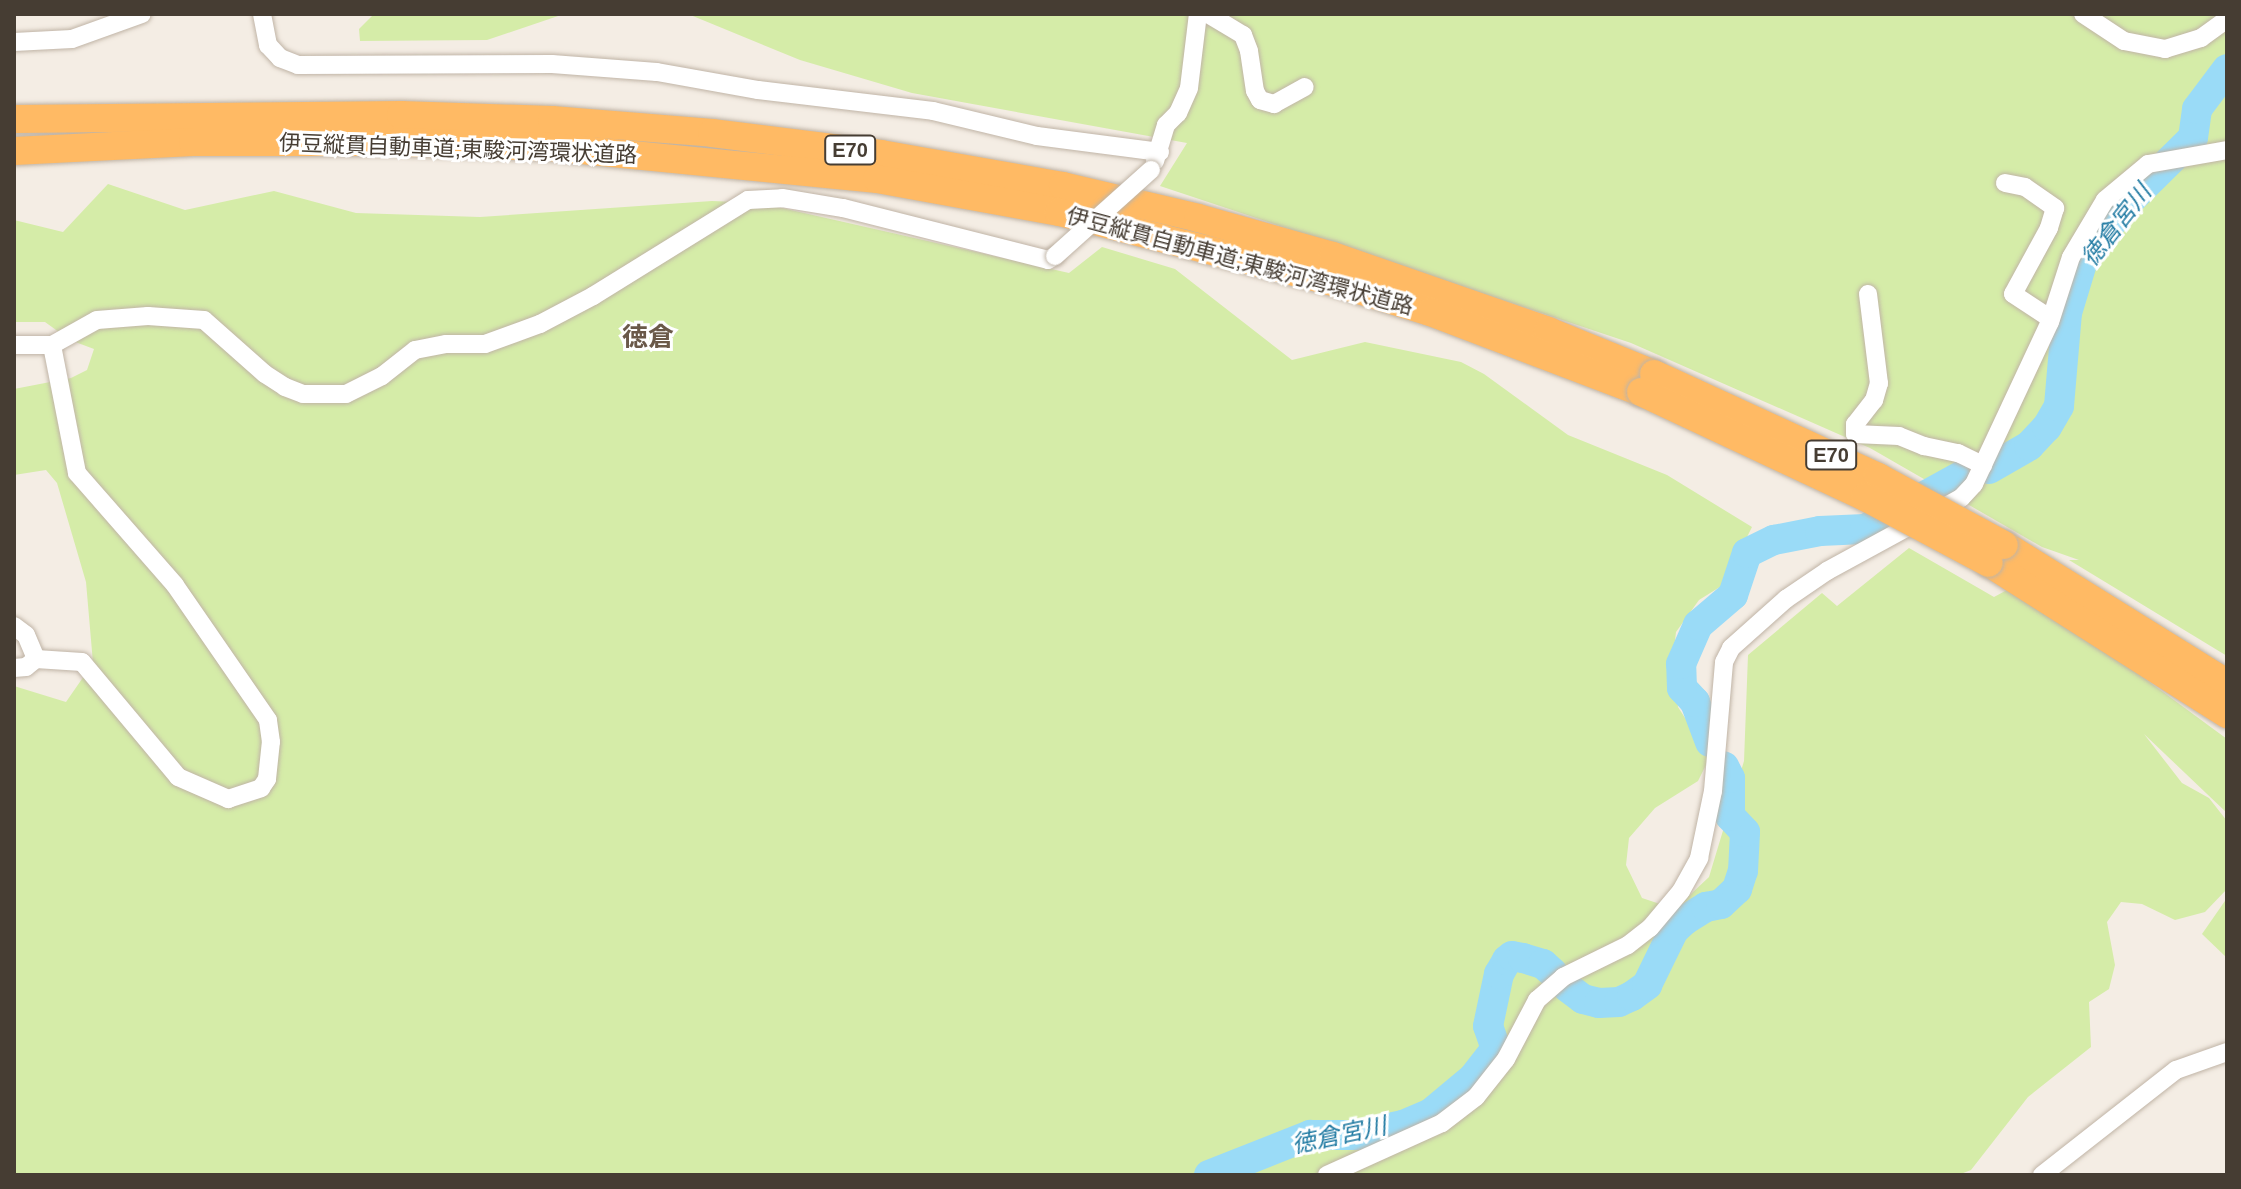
<!DOCTYPE html>
<html>
<head>
<meta charset="utf-8">
<style>
  body { margin:0 }
  #map { position:relative; width:2241px; height:1189px; overflow:hidden; background:#f4ede4; font-family:Arial,"Noto Sans JP",sans-serif }
  div>[style] { position:absolute }
  .green>* { inset:0; background:#d5eca8 }
  .river>* { height:30px; margin:-15px; padding:0 15px; transform-origin:15px; border-radius:15px; background:#9adbf7 }
  .roads { filter:drop-shadow(0 0 2px #c0b4a6) drop-shadow(0 0 2px #c0b4a6) }
  .minor>* { height:18px; margin:-9px; padding:0 9px; transform-origin:9px; border-radius:9px; background:#fff }
  .highway>* { height:28px; margin:-14px; padding:0 14px; transform-origin:14px; border-radius:14px; background:#ffba64 }
  .bridges { filter:drop-shadow(0 0 2px #c0b4a6) drop-shadow(0 0 2px #c0b4a6) }
  .minor-bridge>* { height:18px; margin:-9px; padding:0 9px; transform-origin:9px; border-radius:9px; background:#fff }
  .highway-bridge>* { height:28px; margin:-14px; padding:0 14px; transform-origin:14px; border-radius:14px; background:#ffba64 }
  span { translate:-50% -50%; white-space:nowrap; text-align:center; line-height:1.15; -webkit-text-stroke:6px #fff; paint-order:stroke }
  .shield-label span { padding:2px 6px; background:#fff; border:2px solid; border-radius:6px; -webkit-text-stroke-width:0 }
  .shield-label { font-size:20px; color:#463d33; font-weight:700 }
  .street-label { font-size:22px; color:#463d33 }
  .water-label { font-size:24px; color:#207aa2; font-style:italic }
  .quarter-label { font-size:26px; color:#6a5949; font-weight:700 }
  .frame { position:absolute; inset:0; border:16px solid #463d33; pointer-events:none }
</style>
</head>
<body>
<div id="map">
  <div class="green">
    <i style="clip-path:polygon(374px 14px,564px 14px,487px 40px,360px 41px,359px 29px)"></i>
    <i style="clip-path:polygon(688px 14px,2227px 14px,2227px 656px,2069px 560px,2079px 560px,2042px 547px,1870px 448px,1631px 343px,1160px 186px,1187px 143px,912px 93px,800px 60px)"></i>
    <i style="clip-path:polygon(108px 184px,185px 210px,274px 191px,356px 213px,480px 217px,712px 201px,760px 203px,1069px 273px,1102px 247px,1175px 269px,1292px 360px,1365px 342px,1461px 362px,1484px 374px,1568px 435px,1667px 475px,1752px 527px,1723px 585px,1699px 600px,1676px 632px,1673px 658px,1678px 707px,1710px 757px,1698px 781px,1655px 808px,1629px 838px,1626px 865px,1642px 898px,1675px 909px,1709px 877px,1744px 761px,1748px 655px,1822px 593px,1837px 606px,1909px 548px,1994px 597px,2007px 590px,2095px 642px,2227px 739px,2227px 813px,2144px 734px,2182px 783px,2209px 798px,2227px 821px,2227px 889px,2205px 912px,2175px 920px,2142px 904px,2121px 902px,2107px 922px,2115px 965px,2109px 989px,2089px 1002px,2091px 1047px,2028px 1097px,1971px 1170px,1958px 1175px,14px 1175px,14px 686px,66px 702px,93px 663px,86px 582px,57px 483px,46px 470px,14px 475px,14px 389px,71px 378px,87px 370px,94px 349px,70px 340px,45px 322px,14px 322px,14px 220px,63px 232px)"></i>
    <i style="clip-path:polygon(2227px 898px,2227px 958px,2202px 934px)"></i>
  </div>
  <div class="river">
    <i style="left:1989px;top:469px;width:46px;rotate:-29.9deg"></i>
    <i style="left:2029px;top:446px;width:26px;rotate:-47deg"></i>
    <i style="left:2047px;top:427px;width:24px;rotate:-60deg"></i>
    <i style="left:2059px;top:406px;width:93px;rotate:-85.1deg"></i>
    <i style="left:2067px;top:313px;width:55px;rotate:-73.2deg"></i>
    <i style="left:2083px;top:260px;width:69px;rotate:-52.6deg"></i>
    <i style="left:2125px;top:205px;width:95px;rotate:-44.6deg"></i>
    <i style="left:2193px;top:138px;width:29px;rotate:-82deg"></i>
    <i style="left:2197px;top:109px;width:50px;rotate:-53.1deg"></i>
    <i style="left:1710px;top:742px;width:43px;rotate:-110.6deg"></i>
    <i style="left:1695px;top:702px;width:19px;rotate:-133deg"></i>
    <i style="left:1682px;top:688px;width:24px;rotate:-92deg"></i>
    <i style="left:1681px;top:664px;width:43px;rotate:-66.4deg"></i>
    <i style="left:1698px;top:625px;width:46px;rotate:-40.6deg"></i>
    <i style="left:1733px;top:595px;width:44px;rotate:-71.6deg"></i>
    <i style="left:1747px;top:553px;width:30px;rotate:-26deg"></i>
    <i style="left:1774px;top:540px;width:47px;rotate:-11.1deg"></i>
    <i style="left:1820px;top:531px;width:45px;rotate:-2.5deg"></i>
    <i style="left:1865px;top:529px;width:115px;rotate:-29deg"></i>
    <i style="left:1567px;top:987px;width:20px;rotate:37deg"></i>
    <i style="left:1583px;top:999px;width:16px;rotate:14deg"></i>
    <i style="left:1599px;top:1003px;width:20px;rotate:-3deg"></i>
    <i style="left:1619px;top:1002px;width:14px;rotate:-25deg"></i>
    <i style="left:1632px;top:996px;width:19px;rotate:-36deg"></i>
    <i style="left:1647px;top:985px;width:61px;rotate:-63.9deg"></i>
    <i style="left:1674px;top:930px;width:15px;rotate:-42deg"></i>
    <i style="left:1685px;top:920px;width:25px;rotate:-32deg"></i>
    <i style="left:1706px;top:907px;width:15px;rotate:-11deg"></i>
    <i style="left:1721px;top:904px;width:22px;rotate:-43deg"></i>
    <i style="left:1737px;top:889px;width:19px;rotate:-72deg"></i>
    <i style="left:1743px;top:871px;width:39px;rotate:-87deg"></i>
    <i style="left:1745px;top:832px;width:22px;rotate:-133deg"></i>
    <i style="left:1730px;top:816px;width:38px;rotate:-90deg"></i>
    <i style="left:1730px;top:778px;width:13px;rotate:-117deg"></i>
    <i style="left:1209px;top:1175px;width:109px;rotate:-21.6deg"></i>
    <i style="left:1310px;top:1135px;width:47px"></i>
    <i style="left:1357px;top:1135px;width:47px;rotate:-12.3deg"></i>
    <i style="left:1403px;top:1125px;width:30px;rotate:-23deg"></i>
    <i style="left:1431px;top:1113px;width:55px;rotate:-39.8deg"></i>
    <i style="left:1473px;top:1078px;width:37px;rotate:-52deg"></i>
    <i style="left:1496px;top:1049px;width:24px;rotate:-109deg"></i>
    <i style="left:1488px;top:1026px;width:53px;rotate:-78.1deg"></i>
    <i style="left:1499px;top:974px;width:16px;rotate:-60deg"></i>
    <i style="left:1507px;top:960px;width:6px;rotate:-39deg"></i>
    <i style="left:1512px;top:956px;width:11px;rotate:10deg"></i>
    <i style="left:1523px;top:958px;width:21px;rotate:17deg"></i>
    <i style="left:1543px;top:964px;width:13px;rotate:42deg"></i>
  </div>
  <div class="roads">
    <div class="minor">
      <i style="left:262px;top:14px;width:32px;rotate:79deg"></i>
      <i style="left:268px;top:45px;width:18px;rotate:47deg"></i>
      <i style="left:280px;top:58px;width:19px;rotate:21deg"></i>
      <i style="left:298px;top:65px;width:254px;rotate:-0.2deg"></i>
      <i style="left:552px;top:64px;width:105px;rotate:4.4deg"></i>
      <i style="left:657px;top:72px;width:103px;rotate:10.1deg"></i>
      <i style="left:758px;top:90px;width:176px;rotate:6.8deg"></i>
      <i style="left:933px;top:111px;width:107px;rotate:13.5deg"></i>
      <i style="left:1037px;top:136px;width:124px;rotate:7.4deg"></i>
      <i style="left:1208px;top:14px;width:41px;rotate:31deg"></i>
      <i style="left:1243px;top:35px;width:17px;rotate:69deg"></i>
      <i style="left:1249px;top:51px;width:40px;rotate:81.5deg"></i>
      <i style="left:1255px;top:91px;width:10px;rotate:61deg"></i>
      <i style="left:1260px;top:100px;width:15px;rotate:16deg"></i>
      <i style="left:1274px;top:104px;width:35px;rotate:-29deg"></i>
      <i style="left:2083px;top:14px;width:49px;rotate:33.4deg"></i>
      <i style="left:2124px;top:41px;width:42px;rotate:11deg"></i>
      <i style="left:2165px;top:49px;width:38px;rotate:-17deg"></i>
      <i style="left:2201px;top:38px;width:32px;rotate:-36deg"></i>
      <i style="left:14px;top:42px;width:58px;rotate:-3deg"></i>
      <i style="left:72px;top:39px;width:74px;rotate:-19.7deg"></i>
      <i style="left:1155px;top:161px;width:38px;rotate:-73deg"></i>
      <i style="left:1166px;top:125px;width:17px;rotate:-45deg"></i>
      <i style="left:1178px;top:113px;width:27px;rotate:-66deg"></i>
      <i style="left:1189px;top:88px;width:75px;rotate:-83.1deg"></i>
      <i style="left:2005px;top:183px;width:20px;rotate:11deg"></i>
      <i style="left:2025px;top:187px;width:37px;rotate:35deg"></i>
      <i style="left:2055px;top:208px;width:21px;rotate:107deg"></i>
      <i style="left:2049px;top:228px;width:75px;rotate:118.6deg"></i>
      <i style="left:2013px;top:294px;width:45px;rotate:33.3deg"></i>
      <i style="left:1868px;top:294px;width:90px;rotate:83deg"></i>
      <i style="left:1879px;top:383px;width:18px;rotate:106deg"></i>
      <i style="left:1874px;top:400px;width:31px;rotate:128deg"></i>
      <i style="left:1855px;top:424px;width:10px;rotate:90deg"></i>
      <i style="left:1855px;top:434px;width:44px;rotate:2.6deg"></i>
      <i style="left:1899px;top:436px;width:27px;rotate:22deg"></i>
      <i style="left:1924px;top:446px;width:35px;rotate:12deg"></i>
      <i style="left:1958px;top:453px;width:28px;rotate:26deg"></i>
      <i style="left:14px;top:345px;width:38px"></i>
      <i style="left:52px;top:345px;width:51px;rotate:-29.1deg"></i>
      <i style="left:97px;top:320px;width:51px;rotate:-4.5deg"></i>
      <i style="left:148px;top:316px;width:56px;rotate:4.1deg"></i>
      <i style="left:204px;top:320px;width:81px;rotate:41.5deg"></i>
      <i style="left:265px;top:374px;width:24px;rotate:33deg"></i>
      <i style="left:285px;top:387px;width:19px;rotate:21deg"></i>
      <i style="left:303px;top:394px;width:43px"></i>
      <i style="left:346px;top:394px;width:40px;rotate:-26.6deg"></i>
      <i style="left:382px;top:376px;width:42px;rotate:-38.2deg"></i>
      <i style="left:415px;top:350px;width:32px;rotate:-11deg"></i>
      <i style="left:446px;top:344px;width:39px"></i>
      <i style="left:485px;top:344px;width:59px;rotate:-20deg"></i>
      <i style="left:540px;top:324px;width:60px;rotate:-27.8deg"></i>
      <i style="left:593px;top:296px;width:182px;rotate:-31.8deg"></i>
      <i style="left:748px;top:200px;width:34px;rotate:-3deg"></i>
      <i style="left:782px;top:198px;width:62px;rotate:9.3deg"></i>
      <i style="left:843px;top:208px;width:211px;rotate:14.2deg"></i>
      <i style="left:1048px;top:260px;width:8px;rotate:-30deg"></i>
      <i style="left:14px;top:626px;width:15px;rotate:37deg"></i>
      <i style="left:26px;top:635px;width:26px;rotate:67deg"></i>
      <i style="left:36px;top:659px;width:46px;rotate:3.7deg"></i>
      <i style="left:82px;top:662px;width:150px;rotate:50.1deg"></i>
      <i style="left:178px;top:777px;width:55px;rotate:23.7deg"></i>
      <i style="left:228px;top:799px;width:35px;rotate:-18deg"></i>
      <i style="left:261px;top:788px;width:11px;rotate:-56deg"></i>
      <i style="left:267px;top:779px;width:37px;rotate:-84deg"></i>
      <i style="left:271px;top:742px;width:22px;rotate:-98deg"></i>
      <i style="left:268px;top:720px;width:164px;rotate:-124.6deg"></i>
      <i style="left:175px;top:585px;width:149px;rotate:-131.2deg"></i>
      <i style="left:77px;top:473px;width:130px;rotate:-101.1deg"></i>
      <i style="left:14px;top:668px;width:12px;rotate:-5deg"></i>
      <i style="left:26px;top:667px;width:13px;rotate:-39deg"></i>
      <i style="left:1327px;top:1175px;width:126px;rotate:-24.3deg"></i>
      <i style="left:1442px;top:1123px;width:43px;rotate:-37.4deg"></i>
      <i style="left:1476px;top:1097px;width:48px;rotate:-51.7deg"></i>
      <i style="left:1506px;top:1059px;width:67px;rotate:-62.3deg"></i>
      <i style="left:1537px;top:1000px;width:35px;rotate:-41deg"></i>
      <i style="left:1563px;top:977px;width:72px;rotate:-26.2deg"></i>
      <i style="left:1628px;top:945px;width:28px;rotate:-38deg"></i>
      <i style="left:1650px;top:928px;width:48px;rotate:-50deg"></i>
      <i style="left:1681px;top:891px;width:38px;rotate:-61deg"></i>
      <i style="left:1699px;top:858px;width:68px;rotate:-78.2deg"></i>
      <i style="left:1713px;top:791px;width:129px;rotate:-85.1deg"></i>
      <i style="left:1724px;top:662px;width:16px;rotate:-63deg"></i>
      <i style="left:1731px;top:648px;width:74px;rotate:-41.7deg"></i>
      <i style="left:1786px;top:599px;width:50px;rotate:-34.3deg"></i>
      <i style="left:1827px;top:571px;width:153px;rotate:-28.6deg"></i>
      <i style="left:1961px;top:498px;width:19px;rotate:-47deg"></i>
      <i style="left:1974px;top:484px;width:179px;rotate:-64.9deg"></i>
      <i style="left:2050px;top:322px;width:68px;rotate:-72.1deg"></i>
      <i style="left:2071px;top:257px;width:66px;rotate:-59.2deg"></i>
      <i style="left:2105px;top:200px;width:56px;rotate:-39.9deg"></i>
      <i style="left:2148px;top:164px;width:80px;rotate:-10deg"></i>
      <i style="left:2042px;top:1175px;width:170px;rotate:-38.1deg"></i>
      <i style="left:2176px;top:1070px;width:54px;rotate:-19.4deg"></i>
    </div>
    <div class="highway">
      <i style="left:14px;top:119px;width:387px;rotate:-0.6deg"></i>
      <i style="left:401px;top:115px;width:151px;rotate:1.9deg"></i>
      <i style="left:552px;top:120px;width:161px;rotate:4.6deg"></i>
      <i style="left:712px;top:133px;width:170px;rotate:7.1deg"></i>
      <i style="left:881px;top:154px;width:185px;rotate:10deg"></i>
      <i style="left:1063px;top:186px;width:139px;rotate:13.3deg"></i>
      <i style="left:1198px;top:218px;width:140px;rotate:15.7deg"></i>
      <i style="left:1333px;top:256px;width:228px;rotate:19.2deg"></i>
      <i style="left:1548px;top:331px;width:114px;rotate:22.1deg"></i>
      <i style="left:14px;top:151px;width:179px;rotate:-2.9deg"></i>
      <i style="left:193px;top:142px;width:205px"></i>
      <i style="left:398px;top:142px;width:153px;rotate:1.9deg"></i>
      <i style="left:551px;top:147px;width:328px;rotate:5.6deg"></i>
      <i style="left:877px;top:179px;width:185px;rotate:10.3deg"></i>
      <i style="left:1059px;top:212px;width:276px;rotate:14.3deg"></i>
      <i style="left:1326px;top:280px;width:109px;rotate:17.1deg"></i>
      <i style="left:1430px;top:312px;width:226px;rotate:20.8deg"></i>
      <i style="left:2004px;top:545px;width:262px;rotate:31.8deg"></i>
      <i style="left:1989px;top:563px;width:282px;rotate:32.4deg"></i>
    </div>
  </div>
  <div class="bridges">
    <div class="minor-bridge">
      <i style="left:1055px;top:256px;width:129px;rotate:-41.9deg"></i>
    </div>
    <div class="highway-bridge">
      <i style="left:1654px;top:374px;width:247px;rotate:24.7deg"></i>
      <i style="left:1878px;top:477px;width:143px;rotate:28.4deg"></i>
      <i style="left:1641px;top:392px;width:247px;rotate:25.1deg"></i>
      <i style="left:1865px;top:497px;width:140px;rotate:28deg"></i>
    </div>
  </div>
  <div class="shield-label">
    <span style="left:850px;top:150px">E70</span>
    <span style="left:1831px;top:455px">E70</span>
  </div>
  <div class="street-label">
    <span style="left:458px;top:149px;rotate:2deg">伊豆縦貫自動車道;東駿河湾環状道路</span>
    <span style="left:1240px;top:261px;rotate:15deg">伊豆縦貫自動車道;東駿河湾環状道路</span>
  </div>
  <div class="water-label">
    <span style="left:2116px;top:225px;rotate:-52deg">徳倉宮川</span>
    <span style="left:1339px;top:1135px;rotate:-12deg">徳倉宮川</span>
  </div>
  <div class="quarter-label">
    <span style="left:648px;top:338px">徳倉</span>
  </div>
  <div class="frame"></div>
</div>
</body>
</html>
